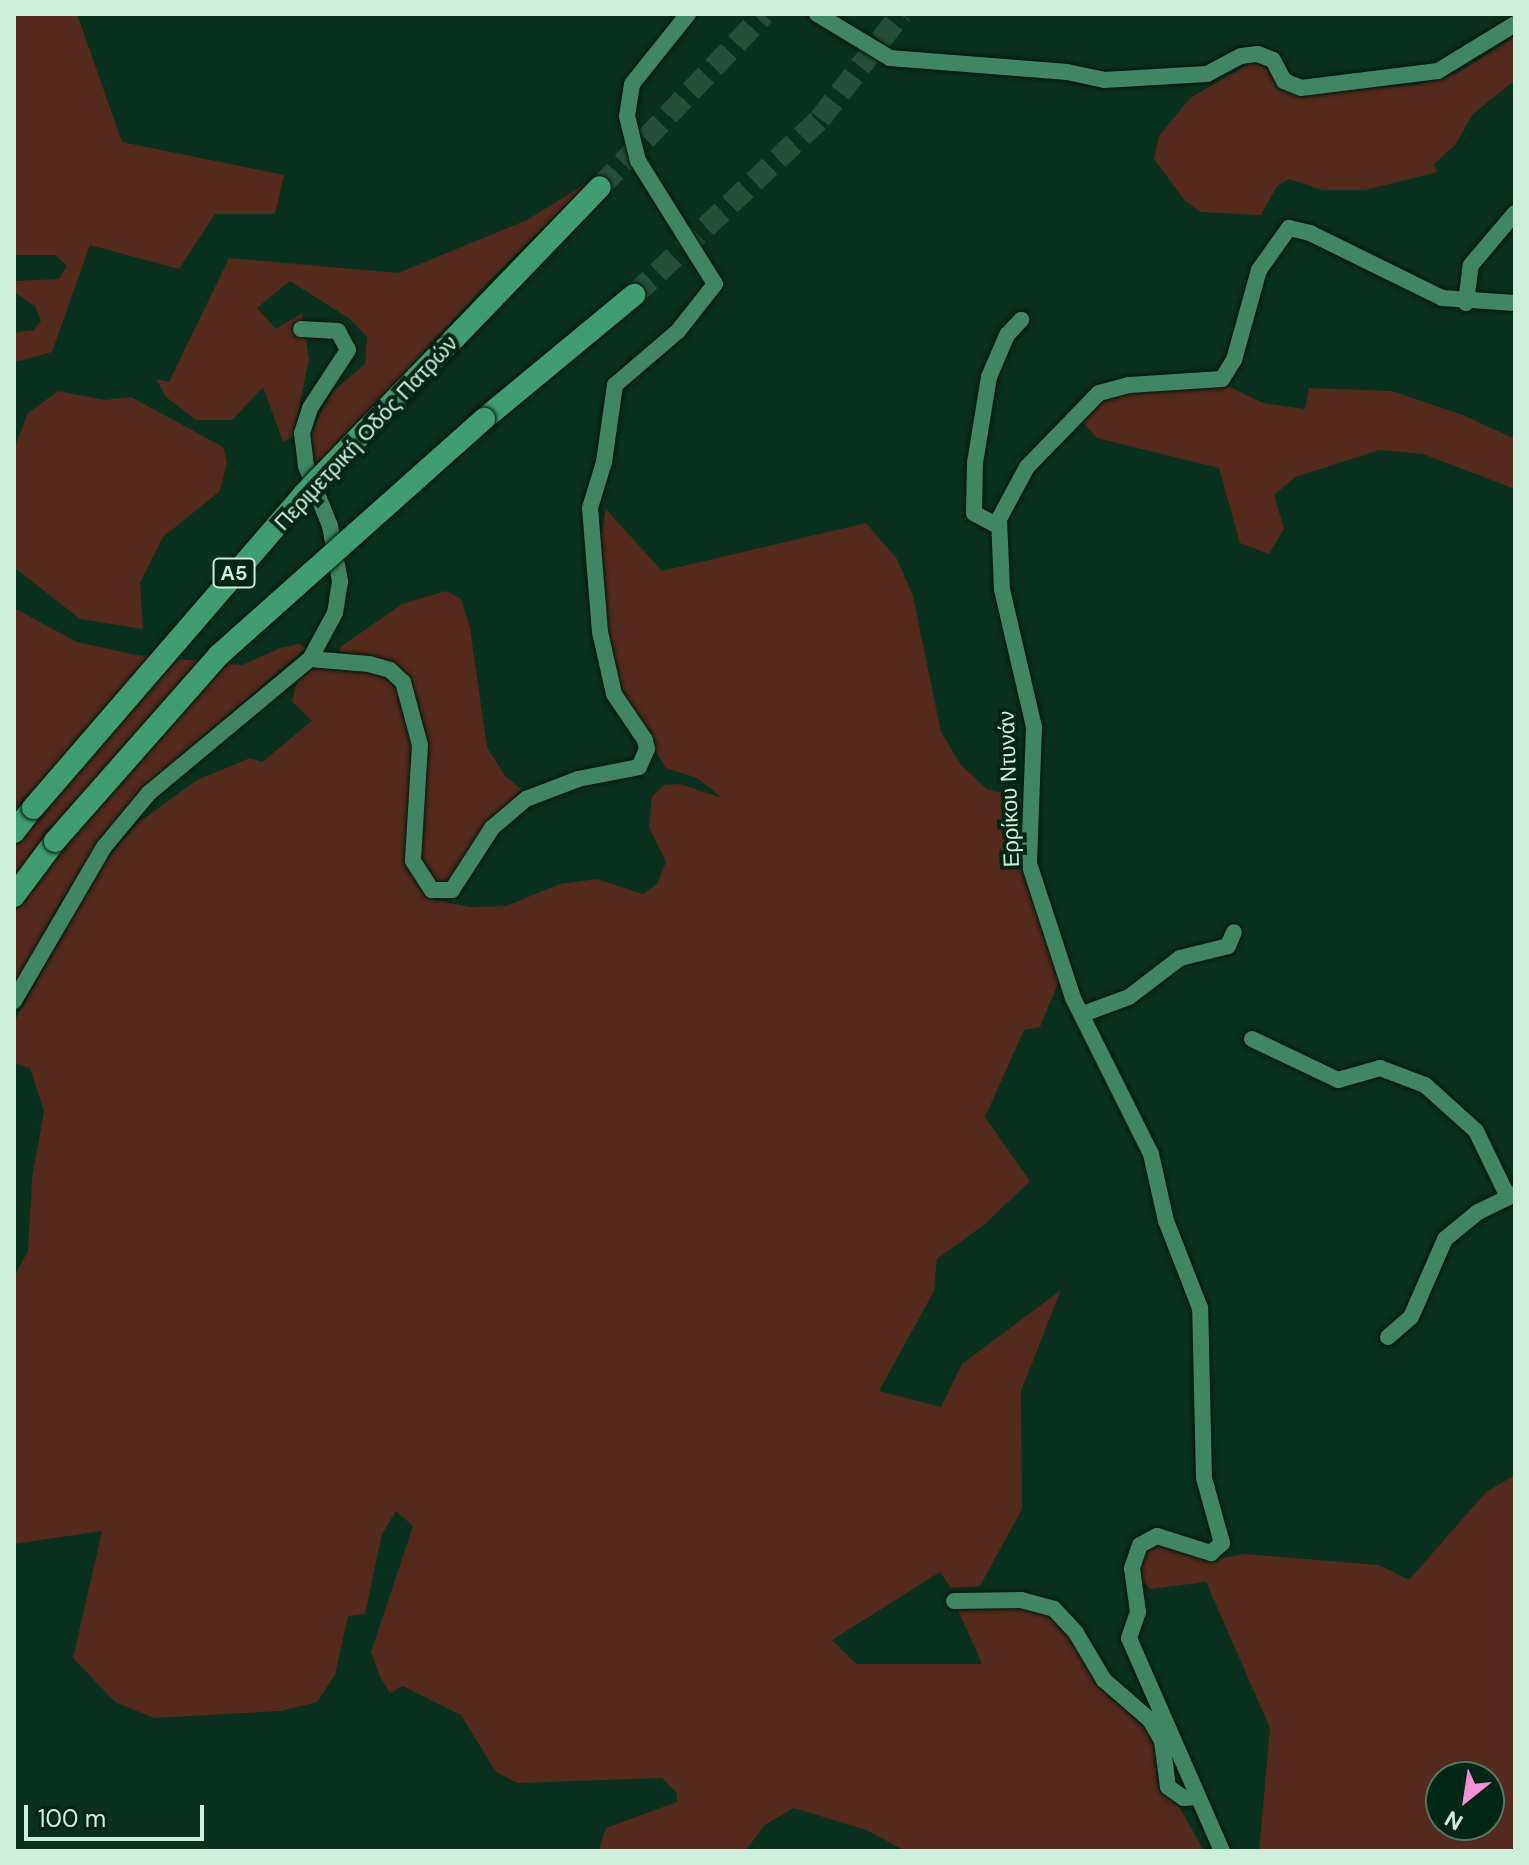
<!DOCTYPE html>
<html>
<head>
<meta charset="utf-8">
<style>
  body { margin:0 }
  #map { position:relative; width:1529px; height:1865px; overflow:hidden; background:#0a301f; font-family:"DM Sans",sans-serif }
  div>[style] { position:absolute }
  .green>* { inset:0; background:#542a1c }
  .highway-tunnel>* { height:22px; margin-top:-11px; transform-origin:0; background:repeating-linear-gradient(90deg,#274d3b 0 22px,transparent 0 33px) }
  .roads { filter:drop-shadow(0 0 2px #02160c) drop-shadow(0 0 2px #02160c) }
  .minor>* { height:16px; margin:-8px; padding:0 8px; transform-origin:8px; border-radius:8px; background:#418664 }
  .highway>* { height:22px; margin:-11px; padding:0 11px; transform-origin:11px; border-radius:11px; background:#3f9d71 }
  .bridges { filter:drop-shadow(0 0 2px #02160c) drop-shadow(0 0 2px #02160c) }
  .highway-bridge>* { height:22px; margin:-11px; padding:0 11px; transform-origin:11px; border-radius:11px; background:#3f9d71 }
  span { translate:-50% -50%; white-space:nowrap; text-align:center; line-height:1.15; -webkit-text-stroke:8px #002616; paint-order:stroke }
  .shield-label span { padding:2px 6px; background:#002616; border:2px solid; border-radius:6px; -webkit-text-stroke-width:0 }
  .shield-label { font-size:20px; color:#cdefdc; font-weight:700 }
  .street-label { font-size:22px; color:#cdefdc }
  .frame { position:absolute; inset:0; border:16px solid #cdefdc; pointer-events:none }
  .north { position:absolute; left:1425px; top:1761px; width:80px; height:80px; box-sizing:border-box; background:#002616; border:2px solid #527665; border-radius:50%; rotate:210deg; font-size:22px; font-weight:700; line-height:32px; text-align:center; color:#cdefdc }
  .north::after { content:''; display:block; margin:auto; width:28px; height:36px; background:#f491d4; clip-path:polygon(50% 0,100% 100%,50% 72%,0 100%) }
  .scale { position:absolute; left:24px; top:1805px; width:180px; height:36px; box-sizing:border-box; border:4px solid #cdefdc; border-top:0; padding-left:10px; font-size:24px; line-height:28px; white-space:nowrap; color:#cdefdc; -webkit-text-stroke:6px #002616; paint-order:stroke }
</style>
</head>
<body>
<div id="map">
  <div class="green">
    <i style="clip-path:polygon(14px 14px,77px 14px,122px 142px,284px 175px,275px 214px,215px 214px,179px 269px,90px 245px,52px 352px,19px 361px,14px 360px,14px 333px,34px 330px,41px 321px,35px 306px,14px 292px,14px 281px,59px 279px,67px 266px,55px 255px,14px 255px)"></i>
    <i style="clip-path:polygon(1515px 37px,1515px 80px,1473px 114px,1455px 145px,1433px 165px,1438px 172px,1365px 190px,1323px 190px,1289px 179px,1277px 186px,1261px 215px,1201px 212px,1185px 201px,1154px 159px,1159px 136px,1190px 98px,1250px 63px,1265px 64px,1289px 92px,1417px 85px,1457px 73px)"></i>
    <i style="clip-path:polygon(593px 179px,491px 279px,315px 470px,309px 441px,314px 425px,333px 391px,365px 364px,367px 337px,350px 319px,290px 281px,257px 308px,276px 329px,302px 313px,309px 359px,293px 436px,283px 442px,263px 387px,232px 420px,196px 420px,166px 397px,156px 379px,169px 382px,229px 258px,398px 273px,527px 220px)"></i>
    <i style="clip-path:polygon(1226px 385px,1263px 403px,1305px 409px,1309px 388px,1392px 391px,1463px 415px,1515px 439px,1515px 489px,1423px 454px,1380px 450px,1295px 477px,1274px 495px,1284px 529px,1269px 554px,1240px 543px,1219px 468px,1097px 438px,1083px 423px,1083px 416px,1107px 393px)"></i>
    <i style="clip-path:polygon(58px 391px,105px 400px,131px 397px,223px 447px,227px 462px,220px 491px,163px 537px,140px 583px,143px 629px,80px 619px,15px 568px,14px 449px,28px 413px)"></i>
    <i style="clip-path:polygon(606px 509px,662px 571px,866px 523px,897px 559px,913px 596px,941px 732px,961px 765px,987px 789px,1022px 799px,1023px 861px,1059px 981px,1040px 1027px,1024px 1030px,985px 1117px,1030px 1181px,985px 1224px,937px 1259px,934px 1291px,879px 1391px,941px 1407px,962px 1364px,1061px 1290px,1021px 1391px,1022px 1509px,980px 1586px,951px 1588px,940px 1572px,832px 1640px,856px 1664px,982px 1664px,958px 1610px,1032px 1607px,1059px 1621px,1143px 1720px,1155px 1743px,1157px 1781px,1177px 1803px,1204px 1851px,906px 1851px,866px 1830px,794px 1808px,766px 1824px,745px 1851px,598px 1851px,606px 1828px,677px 1802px,677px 1793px,662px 1778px,518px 1783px,496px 1772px,461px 1715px,403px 1686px,390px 1693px,380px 1677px,371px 1652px,413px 1526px,396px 1511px,382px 1534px,365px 1614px,348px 1616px,335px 1675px,317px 1702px,281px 1711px,154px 1718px,115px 1702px,73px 1658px,102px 1531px,14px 1544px,14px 1277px,28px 1251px,32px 1178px,44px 1111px,30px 1068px,14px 1063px,14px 1022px,102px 864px,139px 822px,197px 780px,250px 758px,262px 762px,312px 721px,292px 701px,298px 678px,310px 666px,381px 671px,402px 687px,415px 746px,421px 886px,434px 900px,471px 907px,506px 906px,560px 884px,597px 879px,643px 894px,657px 884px,666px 862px,649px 827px,652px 797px,663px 785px,680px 784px,722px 798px,697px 778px,666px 768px,620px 692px,605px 615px,599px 545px)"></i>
    <i style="clip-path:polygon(446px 591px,461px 599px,470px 628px,487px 747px,505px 776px,521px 789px,450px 885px,433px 885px,419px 859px,426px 750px,421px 713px,408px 680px,391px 665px,341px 653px,339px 648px,402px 604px)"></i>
    <i style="clip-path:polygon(14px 608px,77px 642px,136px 655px,242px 665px,280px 648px,299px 644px,306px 648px,166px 768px,122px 815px,61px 901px,14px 988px)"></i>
    <i style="clip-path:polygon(evenodd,1515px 1475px,1515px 1851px,1259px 1851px,1270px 1728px,1206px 1582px,1150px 1589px,1138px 1576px,1138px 1557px,1154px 1543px,1216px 1559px,1245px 1554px,1379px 1565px,1409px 1580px,1486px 1492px,1515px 1475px,1441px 1777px,1489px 1777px,1489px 1825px,1441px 1825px,1441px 1777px)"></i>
  </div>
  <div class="highway-tunnel">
    <i style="left:600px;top:187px;width:238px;rotate:-46.5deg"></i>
    <i style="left:634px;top:295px;width:256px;rotate:-43.4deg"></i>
    <i style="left:820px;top:119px;width:133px;rotate:-52.4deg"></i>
  </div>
  <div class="roads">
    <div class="minor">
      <i style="left:817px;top:14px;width:85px;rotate:31.1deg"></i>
      <i style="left:890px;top:58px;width:178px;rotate:4.5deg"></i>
      <i style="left:1067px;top:72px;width:38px;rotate:12deg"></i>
      <i style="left:1104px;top:80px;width:103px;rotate:-3.3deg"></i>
      <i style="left:1207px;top:74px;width:38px;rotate:-28deg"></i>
      <i style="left:1241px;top:56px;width:17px;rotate:-7deg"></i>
      <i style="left:1258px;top:54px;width:16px;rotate:22deg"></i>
      <i style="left:1273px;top:60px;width:24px;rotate:62deg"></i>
      <i style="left:1284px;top:81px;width:18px;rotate:22deg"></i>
      <i style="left:1301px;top:88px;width:138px;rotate:-7.1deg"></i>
      <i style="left:1438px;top:71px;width:90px;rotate:-31.4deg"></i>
      <i style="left:1466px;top:303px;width:38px;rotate:-83deg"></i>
      <i style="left:1471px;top:265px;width:68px;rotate:-49.8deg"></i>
      <i style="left:998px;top:526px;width:27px;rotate:-152deg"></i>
      <i style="left:974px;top:513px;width:50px;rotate:-88.9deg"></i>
      <i style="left:975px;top:463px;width:87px;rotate:-80.8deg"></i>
      <i style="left:989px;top:377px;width:46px;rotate:-66.8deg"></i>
      <i style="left:1007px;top:335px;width:21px;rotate:-47deg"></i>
      <i style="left:310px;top:659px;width:59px;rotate:4.8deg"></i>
      <i style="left:369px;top:664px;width:22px;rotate:16deg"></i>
      <i style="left:390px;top:670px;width:18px;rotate:43deg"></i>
      <i style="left:403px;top:682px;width:65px;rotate:74.9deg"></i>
      <i style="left:420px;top:745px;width:116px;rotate:93.5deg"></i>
      <i style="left:413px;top:861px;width:35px;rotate:57deg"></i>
      <i style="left:432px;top:890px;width:20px"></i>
      <i style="left:452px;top:890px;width:74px;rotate:-57.2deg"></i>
      <i style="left:492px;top:828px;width:45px;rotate:-40.5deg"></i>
      <i style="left:526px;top:799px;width:56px;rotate:-21deg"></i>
      <i style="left:578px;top:779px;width:62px;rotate:-11.1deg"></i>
      <i style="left:639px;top:767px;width:20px;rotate:-66deg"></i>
      <i style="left:647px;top:749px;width:9px;rotate:-103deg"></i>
      <i style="left:645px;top:740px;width:55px;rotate:-124deg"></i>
      <i style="left:614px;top:694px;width:64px;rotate:-102.7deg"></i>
      <i style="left:600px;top:632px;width:124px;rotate:-94.6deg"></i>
      <i style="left:590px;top:508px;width:48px;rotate:-73.1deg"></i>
      <i style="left:604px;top:462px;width:78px;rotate:-81.9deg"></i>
      <i style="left:615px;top:385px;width:83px;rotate:-40.6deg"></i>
      <i style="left:678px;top:331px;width:60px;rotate:-51.8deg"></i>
      <i style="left:715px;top:284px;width:145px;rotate:-122deg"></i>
      <i style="left:638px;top:161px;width:46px;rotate:-103.7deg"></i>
      <i style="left:627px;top:116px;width:32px;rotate:-81deg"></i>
      <i style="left:632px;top:84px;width:90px;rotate:-51.3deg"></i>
      <i style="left:14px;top:1001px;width:178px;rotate:-59.7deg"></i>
      <i style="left:104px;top:847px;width:70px;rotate:-50.2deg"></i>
      <i style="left:149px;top:793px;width:209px;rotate:-39.8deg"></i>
      <i style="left:310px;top:659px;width:52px;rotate:-61.5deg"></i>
      <i style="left:335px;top:613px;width:32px;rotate:-81deg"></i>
      <i style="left:340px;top:581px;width:56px;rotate:-100.3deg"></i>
      <i style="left:330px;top:526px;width:65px;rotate:-111.8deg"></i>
      <i style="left:306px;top:466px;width:33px;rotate:-97deg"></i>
      <i style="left:302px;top:433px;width:26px;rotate:-72deg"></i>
      <i style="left:310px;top:408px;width:69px;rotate:-56.8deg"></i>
      <i style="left:348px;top:350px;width:21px;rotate:-118deg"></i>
      <i style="left:338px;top:331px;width:37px;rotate:-177deg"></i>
      <i style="left:1083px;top:1014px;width:49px;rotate:-20.3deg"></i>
      <i style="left:1129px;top:997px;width:64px;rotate:-37.4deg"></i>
      <i style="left:1180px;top:958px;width:49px;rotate:-14deg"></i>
      <i style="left:1228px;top:946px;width:15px;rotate:-67deg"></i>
      <i style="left:1252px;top:1039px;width:95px;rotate:25.5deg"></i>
      <i style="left:1338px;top:1080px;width:44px;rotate:-15.9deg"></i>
      <i style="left:1380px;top:1068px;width:48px;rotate:20.7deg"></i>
      <i style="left:1425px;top:1085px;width:69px;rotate:42deg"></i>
      <i style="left:1476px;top:1131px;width:73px;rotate:64.1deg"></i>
      <i style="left:1388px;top:1337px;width:30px;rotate:-41deg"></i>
      <i style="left:1411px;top:1317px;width:85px;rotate:-66.4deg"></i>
      <i style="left:1445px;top:1239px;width:43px;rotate:-39.3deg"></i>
      <i style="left:1478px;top:1212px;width:41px;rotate:-25.9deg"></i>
      <i style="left:954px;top:1601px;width:67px;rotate:-0.9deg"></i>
      <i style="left:1021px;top:1600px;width:34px;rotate:15deg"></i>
      <i style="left:1054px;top:1609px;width:33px;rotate:47deg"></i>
      <i style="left:1076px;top:1633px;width:55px;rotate:59.2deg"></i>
      <i style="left:1104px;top:1680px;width:61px;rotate:41deg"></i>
      <i style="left:1150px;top:1720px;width:24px;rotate:60deg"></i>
      <i style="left:1162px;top:1741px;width:46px;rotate:82.6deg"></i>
      <i style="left:1168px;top:1787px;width:19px;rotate:35deg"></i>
      <i style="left:1184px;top:1798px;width:12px;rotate:-5deg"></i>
      <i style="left:1222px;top:1851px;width:232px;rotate:-113.6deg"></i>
      <i style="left:1129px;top:1638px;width:28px;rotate:-71deg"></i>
      <i style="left:1138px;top:1612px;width:44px;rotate:-97.8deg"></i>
      <i style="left:1132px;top:1568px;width:24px;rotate:-71deg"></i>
      <i style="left:1140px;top:1545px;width:19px;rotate:-28deg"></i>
      <i style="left:1157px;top:1536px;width:57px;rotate:17.5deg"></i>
      <i style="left:1211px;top:1553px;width:15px;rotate:-42deg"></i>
      <i style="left:1222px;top:1543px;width:67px;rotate:-105.5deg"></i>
      <i style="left:1204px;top:1478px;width:170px;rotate:-91.3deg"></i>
      <i style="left:1200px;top:1308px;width:93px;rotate:-111.3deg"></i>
      <i style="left:1166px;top:1221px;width:69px;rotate:-102.6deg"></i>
      <i style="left:1151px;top:1154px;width:174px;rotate:-116.6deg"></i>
      <i style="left:1073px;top:998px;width:142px;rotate:-108.1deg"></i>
      <i style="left:1029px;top:863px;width:136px;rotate:-87.9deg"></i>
      <i style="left:1034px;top:727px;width:141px;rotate:-103.1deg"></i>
      <i style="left:1002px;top:590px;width:71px;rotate:-92.4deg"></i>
      <i style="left:999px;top:519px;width:59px;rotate:-61.7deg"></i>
      <i style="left:1027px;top:467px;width:103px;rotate:-45.8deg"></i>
      <i style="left:1099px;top:393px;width:31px;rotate:-15deg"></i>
      <i style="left:1129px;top:385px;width:93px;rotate:-3.7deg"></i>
      <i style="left:1222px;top:379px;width:22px;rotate:-58deg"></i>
      <i style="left:1234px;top:360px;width:93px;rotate:-74.5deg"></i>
      <i style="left:1259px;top:270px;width:52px;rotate:-54.5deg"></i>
      <i style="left:1289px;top:228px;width:22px;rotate:13deg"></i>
      <i style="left:1310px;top:233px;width:147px;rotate:26.2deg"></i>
      <i style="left:1442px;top:298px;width:73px;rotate:3.9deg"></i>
    </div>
    <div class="highway">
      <i style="left:445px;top:348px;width:223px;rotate:-46.1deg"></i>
      <i style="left:484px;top:419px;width:195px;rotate:-39.6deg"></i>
      <i style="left:14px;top:832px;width:31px;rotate:-52deg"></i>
      <i style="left:14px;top:896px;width:69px;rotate:-53.3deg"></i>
    </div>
  </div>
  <div class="bridges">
    <div class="highway-bridge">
      <i style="left:33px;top:808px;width:415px;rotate:-49.2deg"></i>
      <i style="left:304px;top:494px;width:203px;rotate:-46deg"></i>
      <i style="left:55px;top:841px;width:248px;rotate:-48.6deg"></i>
      <i style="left:219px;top:655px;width:355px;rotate:-41.7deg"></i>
    </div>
  </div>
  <div class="shield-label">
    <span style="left:234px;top:573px">Α5</span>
  </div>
  <div class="street-label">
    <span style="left:366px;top:433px;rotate:-47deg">Περιμετρική Οδός Πατρών</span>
    <span style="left:1009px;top:789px;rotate:-92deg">Ερρίκου Ντυνάν</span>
  </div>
  <div class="frame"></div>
  <div class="north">N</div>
  <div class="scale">100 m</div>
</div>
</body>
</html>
